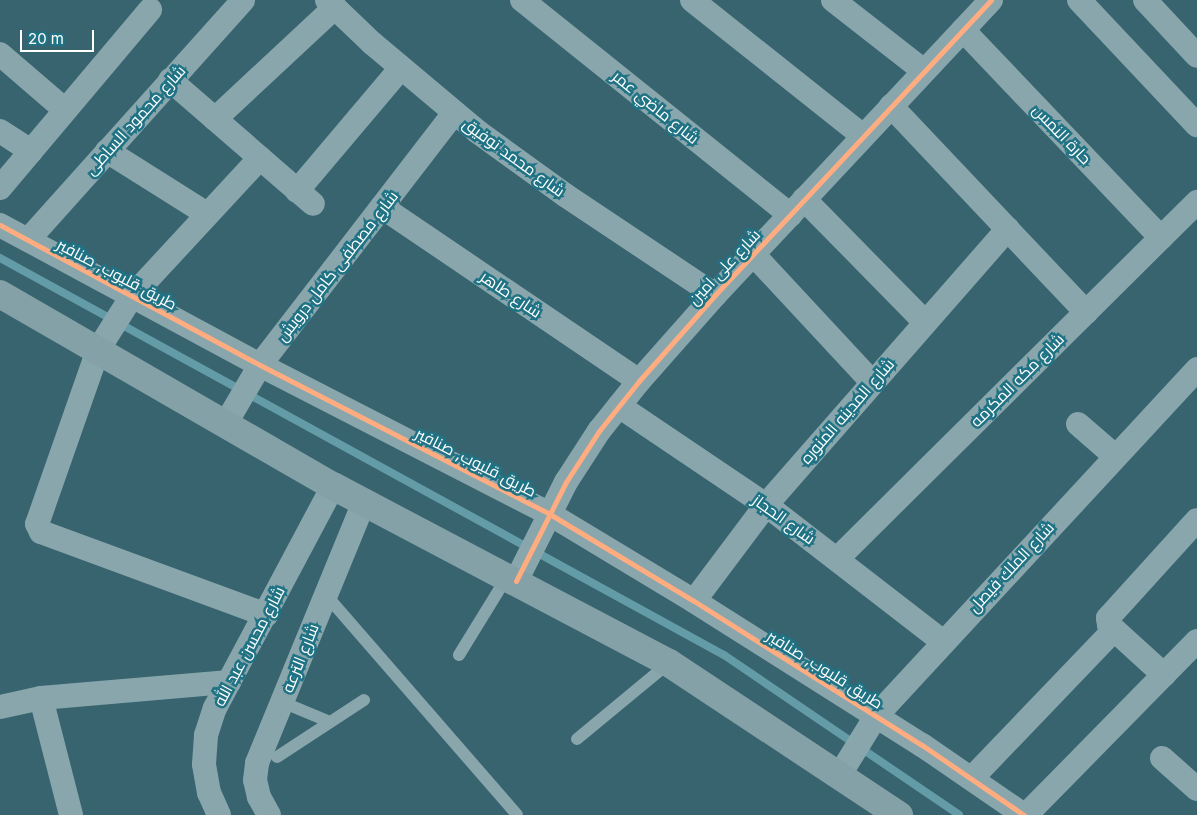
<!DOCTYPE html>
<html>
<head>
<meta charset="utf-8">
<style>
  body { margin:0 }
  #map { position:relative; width:1197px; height:815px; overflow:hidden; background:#37646e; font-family:Inter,Cairo,sans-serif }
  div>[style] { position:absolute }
  .stream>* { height:8px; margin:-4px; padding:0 4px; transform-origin:4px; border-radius:4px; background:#639ba7 }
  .lane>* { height:12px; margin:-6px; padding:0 6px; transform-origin:6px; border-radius:6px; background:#89a6ad }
  .street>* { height:24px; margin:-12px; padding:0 12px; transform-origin:12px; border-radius:12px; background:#89a6ad }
  .secondary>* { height:28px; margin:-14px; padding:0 14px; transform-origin:14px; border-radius:14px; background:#84a1a8 }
  .cycleway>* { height:5px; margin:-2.5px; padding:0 2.5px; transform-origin:2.5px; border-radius:2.5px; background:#ffac80 }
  span { translate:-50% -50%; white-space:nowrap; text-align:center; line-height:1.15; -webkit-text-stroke:5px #207384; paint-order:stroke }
  .street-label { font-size:16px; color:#fff }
  .scale { position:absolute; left:20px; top:30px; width:74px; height:22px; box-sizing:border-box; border:2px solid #fff; border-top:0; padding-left:6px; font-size:15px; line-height:18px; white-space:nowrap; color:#fff; -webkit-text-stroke:4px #207384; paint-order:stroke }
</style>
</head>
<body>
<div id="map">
  <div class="stream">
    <i style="left:0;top:258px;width:826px;rotate:28.74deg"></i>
    <i style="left:724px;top:655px;width:284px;rotate:34.2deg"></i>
  </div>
  <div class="lane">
    <i style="left:326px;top:595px;width:291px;rotate:49deg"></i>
    <i style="left:459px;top:655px;width:92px;rotate:-58.4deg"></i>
    <i style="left:282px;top:702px;width:52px;rotate:22.6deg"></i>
    <i style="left:577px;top:739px;width:119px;rotate:-39.6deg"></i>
    <i style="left:277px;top:757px;width:104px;rotate:-33.2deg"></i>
  </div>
  <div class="street">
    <i style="left:327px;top:0;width:62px;rotate:43.7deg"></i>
    <i style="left:372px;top:43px;width:138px;rotate:40deg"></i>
    <i style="left:478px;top:132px;width:107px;rotate:35.9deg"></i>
    <i style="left:565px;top:195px;width:180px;rotate:33.7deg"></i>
    <i style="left:522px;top:0;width:344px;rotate:38.7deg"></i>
    <i style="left:692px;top:0;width:218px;rotate:38.5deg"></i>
    <i style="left:833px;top:0;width:115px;rotate:38deg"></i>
    <i style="left:1079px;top:0;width:172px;rotate:46.7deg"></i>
    <i style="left:1145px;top:0;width:76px;rotate:47.1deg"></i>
    <i style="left:963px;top:30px;width:287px;rotate:46.4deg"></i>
    <i style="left:0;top:54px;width:86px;rotate:40.7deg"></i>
    <i style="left:170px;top:80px;width:189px;rotate:40.9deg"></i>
    <i style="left:891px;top:106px;width:284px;rotate:46.6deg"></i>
    <i style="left:215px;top:119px;width:164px;rotate:-43deg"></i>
    <i style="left:0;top:131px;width:37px;rotate:33deg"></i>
    <i style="left:107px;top:151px;width:118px;rotate:32.2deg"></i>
    <i style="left:260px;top:158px;width:188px;rotate:132.8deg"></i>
    <i style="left:132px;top:296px;width:64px;rotate:122.2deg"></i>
    <i style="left:98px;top:350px;width:184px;rotate:109.3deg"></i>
    <i style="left:37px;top:524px;width:9px;rotate:63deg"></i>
    <i style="left:41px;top:532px;width:240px;rotate:20.2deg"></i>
    <i style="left:0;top:188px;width:233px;rotate:-49.9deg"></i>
    <i style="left:297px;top:191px;width:161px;rotate:-49.8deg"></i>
    <i style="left:804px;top:199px;width:171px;rotate:45.5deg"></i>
    <i style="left:382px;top:207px;width:310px;rotate:34.1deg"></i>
    <i style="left:0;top:225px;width:295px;rotate:28.3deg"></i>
    <i style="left:260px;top:365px;width:324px;rotate:27.2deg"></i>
    <i style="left:548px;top:513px;width:170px;rotate:31.1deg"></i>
    <i style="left:694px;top:601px;width:270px;rotate:32.3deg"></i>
    <i style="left:922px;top:745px;width:124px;rotate:34.5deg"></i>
    <i style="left:28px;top:240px;width:322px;rotate:-48.1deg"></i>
    <i style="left:753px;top:254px;width:175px;rotate:47.1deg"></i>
    <i style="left:619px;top:406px;width:177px;rotate:34deg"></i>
    <i style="left:766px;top:505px;width:222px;rotate:37.7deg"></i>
    <i style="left:226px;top:423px;width:67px;rotate:-59.6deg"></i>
    <i style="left:260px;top:365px;width:318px;rotate:-52.4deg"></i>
    <i style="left:1078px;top:424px;width:49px;rotate:40.9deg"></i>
    <i style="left:838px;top:558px;width:506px;rotate:-44.76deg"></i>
    <i style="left:516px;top:581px;width:111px;rotate:-63.2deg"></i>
    <i style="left:566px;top:482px;width:61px;rotate:-57.1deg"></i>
    <i style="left:599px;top:431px;width:64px;rotate:-51.3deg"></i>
    <i style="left:639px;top:381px;width:115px;rotate:-48.5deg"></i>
    <i style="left:715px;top:295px;width:404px;rotate:-46.9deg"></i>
    <i style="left:694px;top:601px;width:120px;rotate:-53.1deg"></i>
    <i style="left:766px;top:505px;width:367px;rotate:-48.8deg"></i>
    <i style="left:1164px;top:675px;width:74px;rotate:-137.7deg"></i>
    <i style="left:1109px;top:625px;width:7px;rotate:-98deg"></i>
    <i style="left:1108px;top:618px;width:132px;rotate:-47.8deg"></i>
    <i style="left:41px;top:698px;width:121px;rotate:75.6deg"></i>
    <i style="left:0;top:707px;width:42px;rotate:-12.4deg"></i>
    <i style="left:41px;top:698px;width:189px;rotate:-4.9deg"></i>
    <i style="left:1162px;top:758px;width:47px;rotate:41.5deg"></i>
    <i style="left:839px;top:776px;width:70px;rotate:-58.3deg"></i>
    <i style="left:876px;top:716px;width:473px;rotate:-47.2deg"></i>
    <i style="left:972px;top:778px;width:205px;rotate:-46.2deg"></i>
    <i style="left:219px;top:815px;width:24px;rotate:-114deg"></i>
    <i style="left:209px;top:793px;width:29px;rotate:-100deg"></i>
    <i style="left:204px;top:764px;width:29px;rotate:-86deg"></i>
    <i style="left:206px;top:735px;width:28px;rotate:-72deg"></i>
    <i style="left:215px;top:708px;width:251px;rotate:-62deg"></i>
    <i style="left:269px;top:815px;width:21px;rotate:-119deg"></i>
    <i style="left:259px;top:797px;width:17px;rotate:-103deg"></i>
    <i style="left:255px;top:780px;width:17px;rotate:-83deg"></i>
    <i style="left:257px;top:763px;width:282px;rotate:-67.7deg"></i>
    <i style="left:1026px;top:815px;width:244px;rotate:-45.5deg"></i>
  </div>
  <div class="secondary">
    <i style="left:0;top:294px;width:384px;rotate:30deg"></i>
    <i style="left:333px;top:486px;width:380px;rotate:27.8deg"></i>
    <i style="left:669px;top:663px;width:276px;rotate:33.5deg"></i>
  </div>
  <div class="cycleway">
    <i style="left:0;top:225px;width:295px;rotate:28.3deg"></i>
    <i style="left:260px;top:365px;width:324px;rotate:27.2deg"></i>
    <i style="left:548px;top:513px;width:170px;rotate:31.1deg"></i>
    <i style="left:694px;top:601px;width:270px;rotate:32.3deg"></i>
    <i style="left:922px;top:745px;width:124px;rotate:34.5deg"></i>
    <i style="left:516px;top:581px;width:111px;rotate:-63.2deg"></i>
    <i style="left:566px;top:482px;width:61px;rotate:-57.1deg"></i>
    <i style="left:599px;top:431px;width:64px;rotate:-51.3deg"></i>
    <i style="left:639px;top:381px;width:115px;rotate:-48.5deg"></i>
    <i style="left:715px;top:295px;width:404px;rotate:-46.9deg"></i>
  </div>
  <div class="street-label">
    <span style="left:656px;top:107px;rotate:39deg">شارع ماضي عمر</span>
    <span style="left:135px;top:120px;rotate:-48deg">شارع محمود الساطى</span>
    <span style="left:1062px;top:134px;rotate:46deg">حارة النمس</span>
    <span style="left:514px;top:157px;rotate:36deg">شارع محمد توفيق</span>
    <span style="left:337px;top:266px;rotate:-52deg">شارع مصطفى كامل درويش</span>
    <span style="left:724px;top:267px;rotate:-47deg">شارع على امين</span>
    <span style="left:117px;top:274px;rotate:28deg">طريق قليوب, صنافير</span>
    <span style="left:511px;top:294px;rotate:34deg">شارع طاهر</span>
    <span style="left:1017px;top:380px;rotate:-45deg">شارع مكه المكرمه</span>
    <span style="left:847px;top:411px;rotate:-49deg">شارع المدينه المنوره</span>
    <span style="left:476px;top:462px;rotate:27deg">طريق قليوب, صنافير</span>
    <span style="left:784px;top:519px;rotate:36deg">شارع الحجاز</span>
    <span style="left:1011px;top:567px;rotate:-47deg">شارع الملك فيصل</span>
    <span style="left:249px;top:646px;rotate:-62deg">شارع محسن عبد الله</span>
    <span style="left:300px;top:658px;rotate:-68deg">شارع الترعه</span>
    <span style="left:825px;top:669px;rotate:32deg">طريق قليوب, صنافير</span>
  </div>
  <div class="scale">20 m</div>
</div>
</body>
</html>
